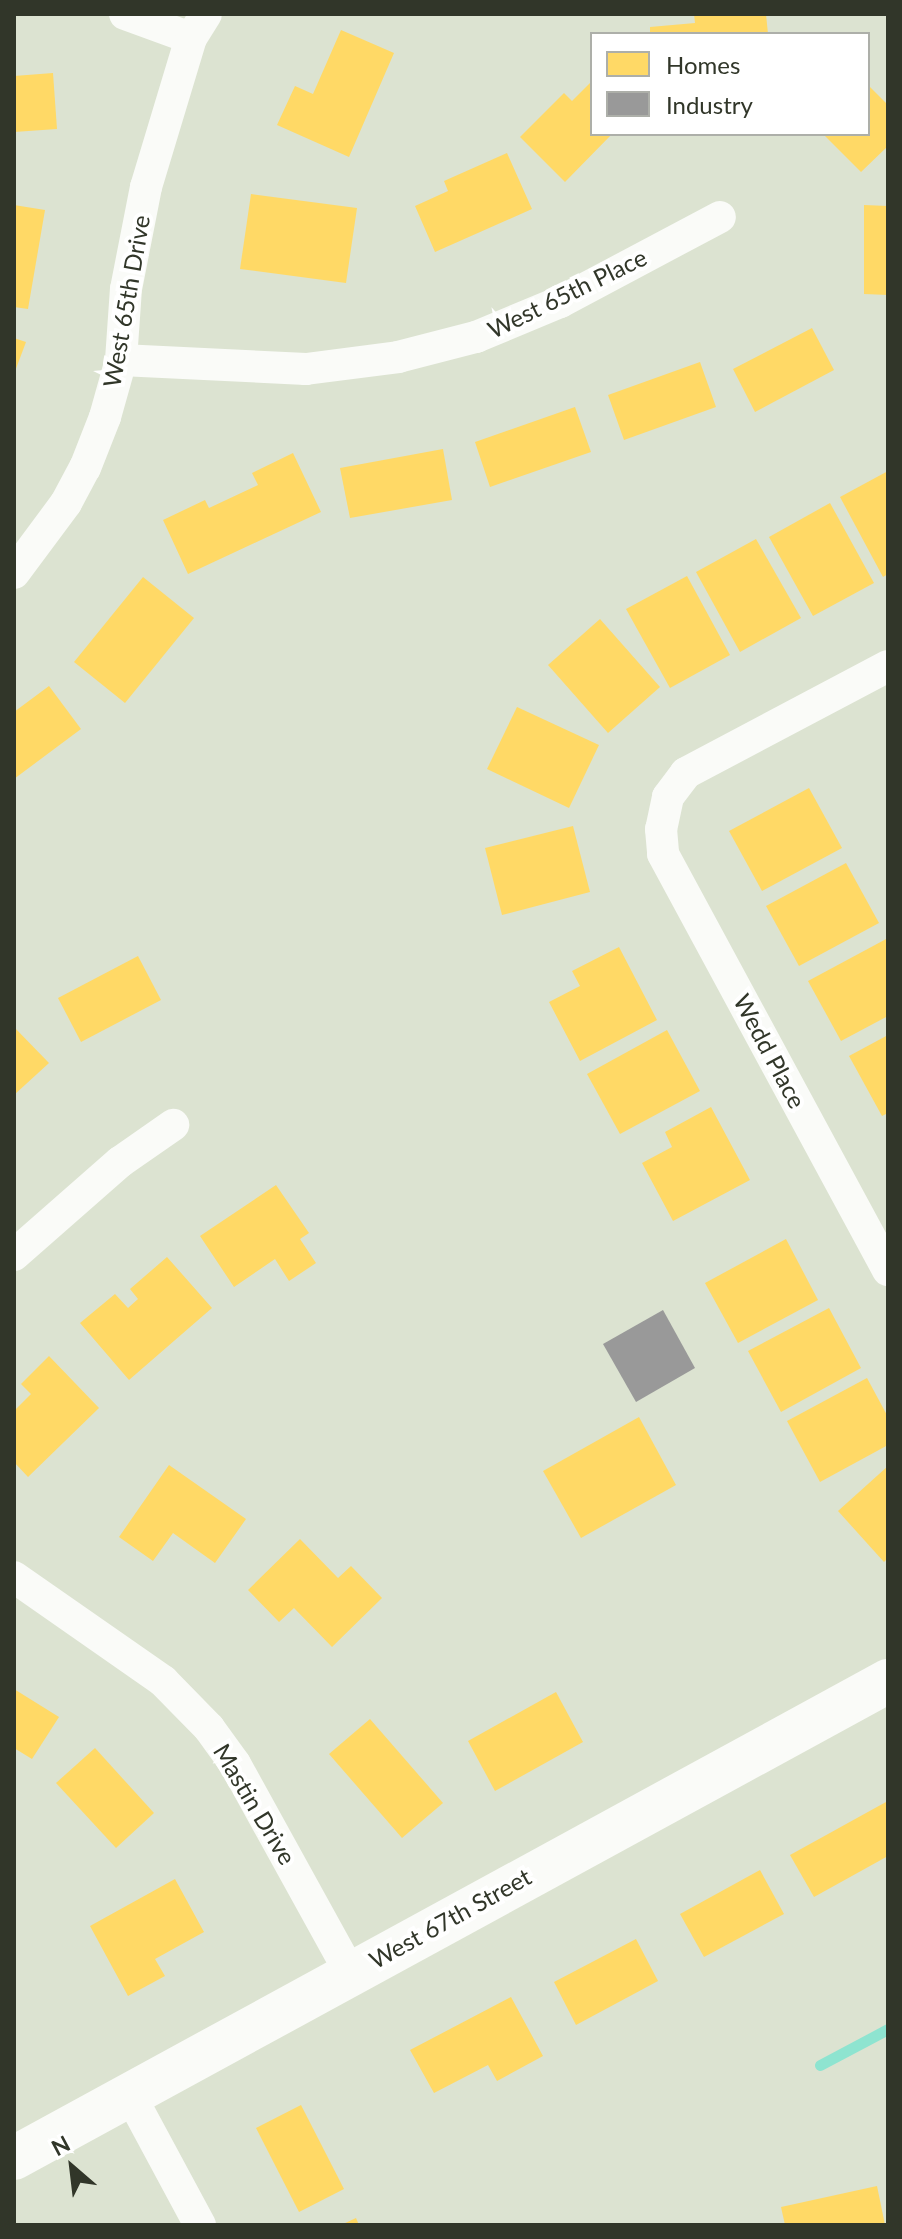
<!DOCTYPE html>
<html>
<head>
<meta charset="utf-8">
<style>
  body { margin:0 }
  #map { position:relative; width:902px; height:2239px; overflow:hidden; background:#dce3d1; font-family:Lato,sans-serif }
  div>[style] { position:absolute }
  .homes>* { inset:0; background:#ffd966 }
  .industry>* { inset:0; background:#999 }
  .stream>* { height:11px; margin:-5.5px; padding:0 5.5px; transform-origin:5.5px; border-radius:5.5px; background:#8ee4d0 }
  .street>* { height:32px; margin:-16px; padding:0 16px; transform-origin:16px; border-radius:16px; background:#fafbf8 }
  .secondary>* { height:44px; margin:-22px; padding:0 22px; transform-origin:22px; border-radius:22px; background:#fafbf8 }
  span { translate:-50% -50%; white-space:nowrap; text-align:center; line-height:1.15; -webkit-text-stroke:8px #fff; paint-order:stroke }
  .street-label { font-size:24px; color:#313629 }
  .frame { position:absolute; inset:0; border:16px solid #313629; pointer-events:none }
  .legend { position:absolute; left:590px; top:32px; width:280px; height:104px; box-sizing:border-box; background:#fff; border:2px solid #adafa9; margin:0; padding:10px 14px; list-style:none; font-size:24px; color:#313629 }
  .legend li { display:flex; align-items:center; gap:16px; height:40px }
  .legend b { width:40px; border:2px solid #adafa9 }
  .north { position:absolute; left:32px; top:2127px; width:80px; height:80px; -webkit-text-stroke:6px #fff; paint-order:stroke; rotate:332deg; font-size:22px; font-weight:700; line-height:32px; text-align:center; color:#313629 }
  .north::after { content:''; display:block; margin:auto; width:28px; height:36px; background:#313629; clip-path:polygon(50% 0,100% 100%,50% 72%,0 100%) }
</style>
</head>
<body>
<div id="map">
  <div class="homes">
    <i style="clip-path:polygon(694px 14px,766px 14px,768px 34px,650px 34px,650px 27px,695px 23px)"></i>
    <i style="clip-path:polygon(341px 30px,394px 53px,349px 157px,277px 125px,295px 86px,313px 94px)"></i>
    <i style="clip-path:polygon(53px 73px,57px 129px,14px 132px,14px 76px)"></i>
    <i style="clip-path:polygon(592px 81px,592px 134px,612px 134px,565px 182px,520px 137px,564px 93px,572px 101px)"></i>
    <i style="clip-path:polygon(868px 85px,888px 105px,888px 146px,861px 172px,823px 134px,868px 134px)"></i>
    <i style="clip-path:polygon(507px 153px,532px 209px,435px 252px,415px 206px,448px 191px,444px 181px)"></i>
    <i style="clip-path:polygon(251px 194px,357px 208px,346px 283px,240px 269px)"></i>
    <i style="clip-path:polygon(14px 205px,45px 210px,28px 309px,14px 307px)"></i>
    <i style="clip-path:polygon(864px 205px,888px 206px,888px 295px,864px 294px)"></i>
    <i style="clip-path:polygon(812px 328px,834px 370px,755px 412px,733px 369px)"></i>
    <i style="clip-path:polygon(14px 338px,26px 342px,14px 374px)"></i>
    <i style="clip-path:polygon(700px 362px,716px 407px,624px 440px,608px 395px)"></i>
    <i style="clip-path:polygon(575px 407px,591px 452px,490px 487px,475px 442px)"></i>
    <i style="clip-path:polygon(443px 449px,452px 500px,350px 518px,340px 468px)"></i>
    <i style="clip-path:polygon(293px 453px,321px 512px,188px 574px,163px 520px,205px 500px,209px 508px,258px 485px,252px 473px)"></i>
    <i style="clip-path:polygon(888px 471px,888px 574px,883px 577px,840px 497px)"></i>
    <i style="clip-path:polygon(830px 503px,874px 583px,813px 616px,769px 537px)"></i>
    <i style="clip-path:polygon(756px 539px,801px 618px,740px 652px,696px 572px)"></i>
    <i style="clip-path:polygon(687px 576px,730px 655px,670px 688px,626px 609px)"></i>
    <i style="clip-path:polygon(143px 577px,194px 618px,125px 703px,74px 662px)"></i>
    <i style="clip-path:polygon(600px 619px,660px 687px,608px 733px,548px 665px)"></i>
    <i style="clip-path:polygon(49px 686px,81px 729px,14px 779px,14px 712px)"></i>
    <i style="clip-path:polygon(517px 707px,599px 745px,569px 808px,487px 769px)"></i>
    <i style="clip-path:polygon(809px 788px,842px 848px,762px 891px,729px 831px)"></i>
    <i style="clip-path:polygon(573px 826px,590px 892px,502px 915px,485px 848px)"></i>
    <i style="clip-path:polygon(846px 863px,879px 923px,799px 966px,766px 906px)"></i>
    <i style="clip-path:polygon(888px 938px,888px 1016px,841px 1041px,808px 981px)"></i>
    <i style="clip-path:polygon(619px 947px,657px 1020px,580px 1061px,549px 1002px,580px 986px,572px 971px)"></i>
    <i style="clip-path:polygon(138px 956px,161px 1000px,81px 1042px,58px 998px)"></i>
    <i style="clip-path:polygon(14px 1027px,49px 1063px,14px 1095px)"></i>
    <i style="clip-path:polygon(667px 1030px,700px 1091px,620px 1134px,587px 1074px)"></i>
    <i style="clip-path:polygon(888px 1035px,888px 1113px,882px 1116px,849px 1056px)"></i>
    <i style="clip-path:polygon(711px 1107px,750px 1180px,673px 1221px,642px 1163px,672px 1147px,665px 1132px)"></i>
    <i style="clip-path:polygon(276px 1185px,309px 1233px,300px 1239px,316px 1263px,289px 1281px,275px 1259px,234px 1287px,200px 1236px)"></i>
    <i style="clip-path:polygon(786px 1239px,818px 1300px,738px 1343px,705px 1283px)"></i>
    <i style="clip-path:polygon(167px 1257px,212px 1308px,129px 1380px,80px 1323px,115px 1294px,128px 1308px,138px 1299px,130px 1289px)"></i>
    <i style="clip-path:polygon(829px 1308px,861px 1368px,781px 1412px,748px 1351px)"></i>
    <i style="clip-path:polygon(49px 1356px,99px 1408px,28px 1477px,14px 1462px,14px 1411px,31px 1394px,21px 1384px)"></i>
    <i style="clip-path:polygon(867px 1378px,888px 1417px,888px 1445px,820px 1482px,787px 1421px)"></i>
    <i style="clip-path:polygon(639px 1417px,676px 1485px,581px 1538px,543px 1471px)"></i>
    <i style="clip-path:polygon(169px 1465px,246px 1519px,215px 1563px,173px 1533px,153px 1561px,119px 1537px)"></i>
    <i style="clip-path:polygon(888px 1466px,888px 1558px,884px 1562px,838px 1511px)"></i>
    <i style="clip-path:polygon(300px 1539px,338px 1578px,351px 1566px,382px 1598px,332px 1647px,294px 1608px,279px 1622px,248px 1590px)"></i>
    <i style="clip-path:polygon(14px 1689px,59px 1717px,32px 1759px,14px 1748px)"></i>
    <i style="clip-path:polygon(556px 1692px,583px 1742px,495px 1791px,468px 1741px)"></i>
    <i style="clip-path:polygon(370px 1719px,443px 1803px,402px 1838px,329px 1754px)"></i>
    <i style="clip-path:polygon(95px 1748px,154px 1813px,116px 1848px,56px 1783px)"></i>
    <i style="clip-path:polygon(886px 1802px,888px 1856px,814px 1897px,790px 1855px)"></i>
    <i style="clip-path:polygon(760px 1870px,784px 1914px,704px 1957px,680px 1914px)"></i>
    <i style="clip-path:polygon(175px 1879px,204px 1932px,155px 1959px,165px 1976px,128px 1996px,90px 1926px)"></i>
    <i style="clip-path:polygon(636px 1939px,658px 1981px,576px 2025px,554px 1982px)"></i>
    <i style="clip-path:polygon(511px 1997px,543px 2056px,497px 2081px,488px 2065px,434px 2093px,410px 2050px)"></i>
    <i style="clip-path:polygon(301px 2105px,344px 2189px,299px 2212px,256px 2128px)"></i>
    <i style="clip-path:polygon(877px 2186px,885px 2225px,785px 2225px,781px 2207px)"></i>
    <i style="clip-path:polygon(356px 2218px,359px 2225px,341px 2225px)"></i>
  </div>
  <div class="industry">
    <i style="clip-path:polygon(663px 1310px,695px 1368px,636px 1402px,603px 1344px)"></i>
  </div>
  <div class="stream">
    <i style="left:820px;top:2065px;width:77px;rotate:-27.9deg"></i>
  </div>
  <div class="street">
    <i style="left:125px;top:14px;width:70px;rotate:20deg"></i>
    <i style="left:121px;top:360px;width:185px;rotate:2.8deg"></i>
    <i style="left:306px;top:369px;width:93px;rotate:-7.4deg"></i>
    <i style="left:398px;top:357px;width:81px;rotate:-14.4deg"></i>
    <i style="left:476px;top:337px;width:91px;rotate:-22.6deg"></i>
    <i style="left:560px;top:302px;width:181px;rotate:-28deg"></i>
    <i style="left:14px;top:573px;width:87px;rotate:-53.4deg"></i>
    <i style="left:66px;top:503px;width:40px;rotate:-62deg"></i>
    <i style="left:85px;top:468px;width:55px;rotate:-68.6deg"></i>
    <i style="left:105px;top:417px;width:59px;rotate:-74.3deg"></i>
    <i style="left:121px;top:360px;width:71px;rotate:-86deg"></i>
    <i style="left:126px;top:289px;width:104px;rotate:-78.9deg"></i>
    <i style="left:146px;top:187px;width:156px;rotate:-73.2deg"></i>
    <i style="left:191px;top:38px;width:28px;rotate:-58deg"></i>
    <i style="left:888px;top:666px;width:229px;rotate:152.1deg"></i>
    <i style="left:686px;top:773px;width:30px;rotate:127deg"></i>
    <i style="left:668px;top:797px;width:33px;rotate:102deg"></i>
    <i style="left:661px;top:829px;width:25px;rotate:85deg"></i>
    <i style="left:663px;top:854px;width:473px;rotate:61.6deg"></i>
    <i style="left:14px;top:1255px;width:141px;rotate:-41.3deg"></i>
    <i style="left:120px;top:1162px;width:65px;rotate:-34.9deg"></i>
    <i style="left:14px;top:1577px;width:182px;rotate:34.9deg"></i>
    <i style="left:163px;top:1681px;width:66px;rotate:45.6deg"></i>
    <i style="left:209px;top:1728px;width:44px;rotate:54.2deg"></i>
    <i style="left:235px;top:1764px;width:238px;rotate:61.1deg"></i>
    <i style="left:130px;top:2095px;width:148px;rotate:61.7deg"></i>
  </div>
  <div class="secondary">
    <i style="left:14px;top:2158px;width:996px;rotate:-28.62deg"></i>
  </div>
  <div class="street-label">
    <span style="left:567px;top:293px;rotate:-26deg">West 65th Place</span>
    <span style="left:126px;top:301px;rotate:-80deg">West 65th Drive</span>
    <span style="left:770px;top:1051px;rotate:62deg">Wedd Place</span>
    <span style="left:255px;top:1804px;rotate:59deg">Mastin Drive</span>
    <span style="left:450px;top:1918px;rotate:-29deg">West 67th Street</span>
  </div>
  <div class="frame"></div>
  <ul class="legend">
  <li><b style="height:22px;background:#ffd966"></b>Homes</li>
  <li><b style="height:22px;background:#999"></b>Industry</li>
  </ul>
  <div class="north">N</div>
</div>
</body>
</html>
